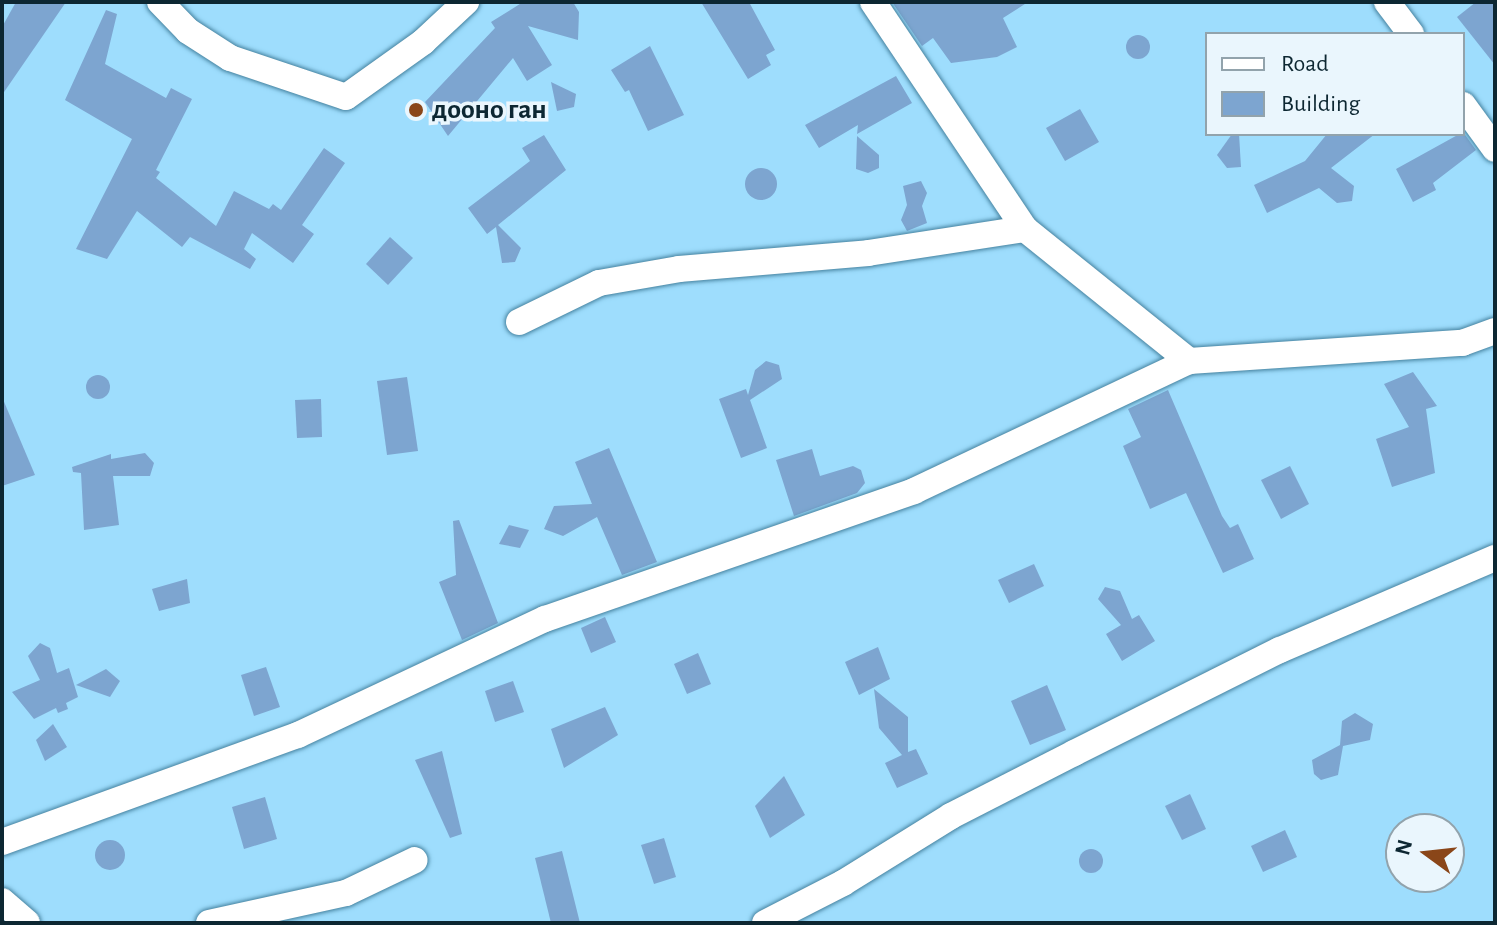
<!DOCTYPE html>
<html>
<head>
<meta charset="utf-8">
<style>
  body { margin:0 }
  #map { position:relative; width:1497px; height:925px; overflow:hidden; background:#9eddfd; font-family:"Alegreya Sans",sans-serif }
  div>[style] { position:absolute }
  .building>* { inset:0; background:#7da5d0 }
  .round { border-radius:50% }
  .roads { filter:drop-shadow(0 0 2px #45829f) drop-shadow(0 0 2px #45829f) }
  .minor>* { height:26px; margin:-13px; padding:0 13px; transform-origin:13px; border-radius:13px; background:#fff }
  .dots>* { width:22px; height:22px; translate:-50% -50%; box-sizing:border-box; border:4px solid #eaf6fd; border-radius:50% }
  span { translate:-50% -50%; white-space:nowrap; text-align:center; line-height:1.15; -webkit-text-stroke:7px #eaf6fd; paint-order:stroke }
  .poi-label { font-size:28px; color:#0d2732; font-weight:700 }
  .left { translate:0 -50%; text-align:left }
  .frame { position:absolute; inset:0; border:4px solid #0d2732; pointer-events:none }
  .legend { position:absolute; left:1205px; top:32px; width:260px; height:104px; box-sizing:border-box; background:#eaf6fd; border:2px solid #92a3ac; margin:0; padding:10px 14px; list-style:none; font-size:24px; color:#0d2732 }
  .legend li { display:flex; align-items:center; gap:16px; height:40px }
  .legend b { width:40px; border:2px solid #92a3ac }
  .north { position:absolute; left:1385px; top:813px; width:80px; height:80px; box-sizing:border-box; background:#eaf6fd; border:2px solid #92a3ac; border-radius:50%; rotate:285deg; font-size:22px; font-weight:700; line-height:32px; text-align:center; color:#0d2732 }
  .north::after { content:''; display:block; margin:auto; width:28px; height:36px; background:#8a4619; clip-path:polygon(50% 0,100% 100%,50% 72%,0 100%) }
</style>
</head>
<body>
<div id="map">
  <div class="building">
    <i style="clip-path:polygon(16px 2px,66px 2px,2px 95px,2px 27px)"></i>
    <i style="clip-path:polygon(523px 2px,573px 2px,579px 12px,578px 40px,528px 26px,552px 65px,527px 81px,513px 58px,448px 136px,425px 102px,495px 28px,491px 22px)"></i>
    <i style="clip-path:polygon(701px 2px,749px 2px,775px 50px,766px 55px,771px 65px,748px 79px)"></i>
    <i style="clip-path:polygon(892px 2px,1028px 2px,1003px 18px,1017px 47px,997px 57px,951px 63px,933px 38px,922px 46px)"></i>
    <i style="clip-path:polygon(1476px 2px,1495px 2px,1495px 65px,1457px 17px)"></i>
    <i style="clip-path:polygon(106px 10px,117px 14px,105px 64px,166px 98px,171px 88px,192px 99px,156px 170px,160px 172px,156px 178px,216px 226px,234px 191px,269px 209px,273px 204px,281px 210px,324px 148px,345px 163px,302px 225px,314px 234px,293px 263px,252px 233px,244px 249px,256px 259px,250px 269px,190px 237px,182px 247px,137px 211px,107px 259px,76px 249px,132px 139px,65px 100px)"></i>
    <i class="round" style="left:1126px;top:35px;width:24px;height:24px"></i>
    <i style="clip-path:polygon(650px 46px,684px 115px,648px 131px,629px 90px,625px 92px,611px 70px)"></i>
    <i style="clip-path:polygon(896px 76px,912px 103px,857px 134px,858px 125px,819px 148px,805px 125px)"></i>
    <i style="clip-path:polygon(551px 82px,576px 94px,574px 107px,557px 111px)"></i>
    <i style="clip-path:polygon(1080px 109px,1099px 142px,1065px 161px,1046px 128px)"></i>
    <i style="clip-path:polygon(1463px 132px,1476px 150px,1433px 183px,1436px 190px,1413px 202px,1396px 169px)"></i>
    <i style="clip-path:polygon(1232px 134px,1239px 134px,1241px 167px,1227px 168px,1217px 155px)"></i>
    <i style="clip-path:polygon(1327px 134px,1375px 134px,1331px 168px,1354px 186px,1352px 201px,1337px 203px,1319px 188px,1267px 213px,1254px 185px,1305px 161px)"></i>
    <i style="clip-path:polygon(544px 135px,566px 170px,498px 225px,521px 248px,515px 262px,502px 263px,496px 227px,487px 234px,468px 208px,530px 161px,522px 148px)"></i>
    <i style="clip-path:polygon(857px 136px,879px 155px,879px 168px,868px 173px,856px 169px)"></i>
    <i class="round" style="left:745px;top:168px;width:32px;height:32px"></i>
    <i style="clip-path:polygon(921px 181px,927px 193px,922px 206px,927px 223px,907px 231px,901px 220px,907px 205px,903px 186px)"></i>
    <i style="clip-path:polygon(390px 237px,413px 258px,388px 285px,366px 264px)"></i>
    <i style="clip-path:polygon(766px 361px,779px 365px,782px 379px,750px 400px,767px 448px,741px 458px,719px 399px,746px 389px,748px 395px,755px 370px)"></i>
    <i style="clip-path:polygon(1413px 372px,1437px 406px,1426px 409px,1435px 473px,1392px 487px,1376px 439px,1409px 427px,1384px 384px)"></i>
    <i class="round" style="left:86px;top:375px;width:24px;height:24px"></i>
    <i style="clip-path:polygon(407px 377px,418px 451px,387px 455px,377px 381px)"></i>
    <i style="clip-path:polygon(1168px 390px,1222px 516px,1230px 528px,1238px 524px,1254px 559px,1223px 573px,1186px 493px,1150px 509px,1123px 446px,1141px 437px,1128px 409px)"></i>
    <i style="clip-path:polygon(2px 397px,35px 475px,2px 486px)"></i>
    <i style="clip-path:polygon(321px 399px,322px 437px,297px 438px,295px 400px)"></i>
    <i style="clip-path:polygon(609px 448px,657px 562px,622px 575px,597px 517px,563px 536px,544px 529px,554px 506px,592px 504px,575px 462px)"></i>
    <i style="clip-path:polygon(812px 449px,820px 476px,853px 466px,861px 470px,865px 483px,857px 493px,794px 516px,776px 460px)"></i>
    <i style="clip-path:polygon(145px 453px,154px 463px,150px 476px,113px 476px,119px 525px,84px 530px,81px 473px,73px 472px,72px 467px,111px 454px,111px 459px)"></i>
    <i style="clip-path:polygon(1290px 466px,1309px 504px,1281px 519px,1261px 480px)"></i>
    <i style="clip-path:polygon(459px 520px,498px 623px,462px 640px,439px 582px,456px 575px,453px 521px)"></i>
    <i style="clip-path:polygon(509px 525px,529px 530px,520px 548px,499px 544px)"></i>
    <i style="clip-path:polygon(1034px 564px,1044px 586px,1009px 603px,998px 580px)"></i>
    <i style="clip-path:polygon(187px 579px,190px 603px,159px 611px,152px 589px)"></i>
    <i style="clip-path:polygon(1105px 587px,1120px 591px,1132px 619px,1139px 615px,1155px 641px,1122px 661px,1106px 634px,1121px 625px,1098px 599px)"></i>
    <i style="clip-path:polygon(605px 617px,616px 642px,591px 653px,581px 628px)"></i>
    <i style="clip-path:polygon(40px 643px,50px 648px,57px 673px,69px 668px,78px 697px,66px 703px,68px 709px,58px 713px,56px 708px,34px 719px,12px 692px,40px 680px,28px 656px)"></i>
    <i style="clip-path:polygon(878px 647px,890px 679px,859px 695px,845px 662px)"></i>
    <i style="clip-path:polygon(698px 653px,711px 684px,687px 694px,674px 664px)"></i>
    <i style="clip-path:polygon(266px 667px,280px 707px,254px 716px,241px 675px)"></i>
    <i style="clip-path:polygon(106px 669px,120px 681px,110px 697px,76px 685px)"></i>
    <i style="clip-path:polygon(513px 681px,524px 712px,495px 722px,485px 691px)"></i>
    <i style="clip-path:polygon(1047px 685px,1066px 730px,1030px 745px,1011px 701px)"></i>
    <i style="clip-path:polygon(874px 689px,908px 717px,908px 752px,916px 749px,928px 774px,897px 788px,885px 763px,902px 755px,879px 728px)"></i>
    <i style="clip-path:polygon(605px 707px,618px 735px,564px 768px,551px 729px)"></i>
    <i style="clip-path:polygon(1355px 713px,1373px 724px,1370px 740px,1343px 746px,1338px 775px,1321px 780px,1314px 774px,1312px 760px,1340px 745px,1342px 721px)"></i>
    <i style="clip-path:polygon(53px 724px,67px 747px,45px 761px,36px 740px)"></i>
    <i style="clip-path:polygon(442px 751px,462px 834px,450px 838px,415px 760px)"></i>
    <i style="clip-path:polygon(784px 776px,805px 815px,770px 838px,755px 806px)"></i>
    <i style="clip-path:polygon(1190px 794px,1206px 829px,1182px 840px,1165px 806px)"></i>
    <i style="clip-path:polygon(265px 797px,277px 839px,244px 849px,232px 807px)"></i>
    <i style="clip-path:polygon(1285px 830px,1297px 857px,1263px 872px,1251px 846px)"></i>
    <i style="clip-path:polygon(664px 838px,676px 877px,654px 884px,641px 845px)"></i>
    <i class="round" style="left:95px;top:840px;width:30px;height:30px"></i>
    <i class="round" style="left:1079px;top:849px;width:24px;height:24px"></i>
    <i style="clip-path:polygon(562px 851px,580px 923px,551px 923px,535px 858px)"></i>
  </div>
  <div class="roads">
    <div class="minor">
      <i style="left:160px;top:2px;width:40px;rotate:46deg"></i>
      <i style="left:188px;top:31px;width:50px;rotate:32.7deg"></i>
      <i style="left:230px;top:58px;width:122px;rotate:18.6deg"></i>
      <i style="left:346px;top:97px;width:95px;rotate:-35.5deg"></i>
      <i style="left:423px;top:42px;width:59px;rotate:-42.9deg"></i>
      <i style="left:873px;top:2px;width:273px;rotate:56.2deg"></i>
      <i style="left:1025px;top:229px;width:211px;rotate:38.8deg"></i>
      <i style="left:1387px;top:2px;width:40px;rotate:53deg"></i>
      <i style="left:1463px;top:105px;width:54px;rotate:54deg"></i>
      <i style="left:519px;top:322px;width:89px;rotate:-26deg"></i>
      <i style="left:599px;top:283px;width:81px;rotate:-9.9deg"></i>
      <i style="left:679px;top:269px;width:190px;rotate:-4.8deg"></i>
      <i style="left:868px;top:253px;width:159px;rotate:-8.7deg"></i>
      <i style="left:2px;top:842px;width:315px;rotate:-19.9deg"></i>
      <i style="left:298px;top:735px;width:273px;rotate:-25.2deg"></i>
      <i style="left:545px;top:619px;width:391px;rotate:-19.1deg"></i>
      <i style="left:914px;top:491px;width:304px;rotate:-25.3deg"></i>
      <i style="left:1189px;top:361px;width:274px;rotate:-3.8deg"></i>
      <i style="left:1462px;top:343px;width:35px;rotate:-20deg"></i>
      <i style="left:2px;top:901px;width:33px;rotate:41deg"></i>
      <i style="left:209px;top:923px;width:140px;rotate:-12.4deg"></i>
      <i style="left:346px;top:893px;width:76px;rotate:-25.6deg"></i>
      <i style="left:765px;top:923px;width:88px;rotate:-27.1deg"></i>
      <i style="left:843px;top:883px;width:127px;rotate:-31.8deg"></i>
      <i style="left:951px;top:816px;width:138px;rotate:-27.1deg"></i>
      <i style="left:1074px;top:753px;width:230px;rotate:-26.6deg"></i>
      <i style="left:1280px;top:650px;width:234px;rotate:-23.2deg"></i>
    </div>
  </div>
  <div class="dots">
    <i style="left:416px;top:110px;background:#8a4619"></i>
  </div>
  <div class="poi-label">
    <span class="left" style="left:432px;top:110px">дооно ган</span>
  </div>
  <div class="frame"></div>
  <ul class="legend">
  <li><b style="height:10px;background:#fff"></b>Road</li>
  <li><b style="height:22px;background:#7da5d0"></b>Building</li>
  </ul>
  <div class="north">N</div>
</div>
</body>
</html>
